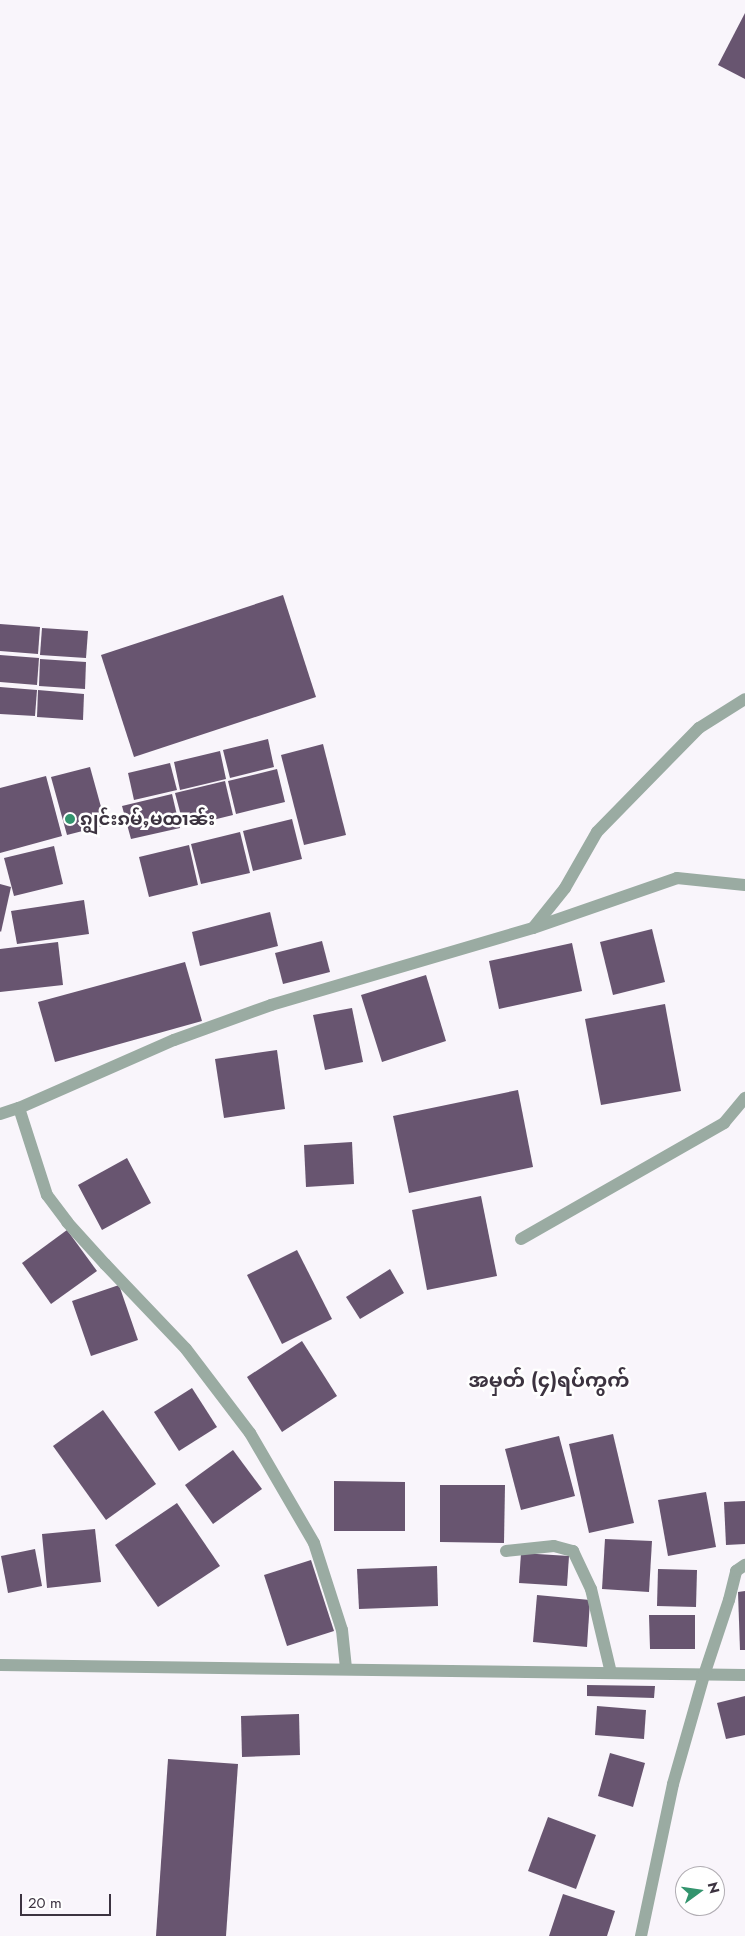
<!DOCTYPE html>
<html>
<head>
<meta charset="utf-8">
<style>
  body { margin:0 }
  #map { position:relative; width:745px; height:1936px; overflow:hidden; background:#f9f5fb; font-family:Jost,"Noto Sans Myanmar",sans-serif }
  div>[style] { position:absolute }
  .building>* { inset:0; background:#685570 }
  .minor>* { height:12px; margin:-6px; padding:0 6px; transform-origin:6px; border-radius:6px; background:#9aaba2 }
  .dots>* { width:14px; height:14px; translate:-50% -50%; box-sizing:border-box; border:2px solid #fff; border-radius:50% }
  span { translate:-50% -50%; white-space:nowrap; text-align:center; line-height:1.15; -webkit-text-stroke:5px #fff; paint-order:stroke }
  .poi-label { font-size:18px; color:#3c3340; font-weight:700 }
  .left { translate:0 -50%; text-align:left }
  .quarter-label { font-size:20px; color:#3c3340; font-weight:700 }
  .north { position:absolute; left:675px; top:1866px; width:50px; height:50px; box-sizing:border-box; background:#fff; border:1px solid #b1adb3; border-radius:50%; rotate:76deg; font-size:14px; font-weight:700; line-height:20px; text-align:center; color:#3c3340 }
  .north::after { content:''; display:block; margin:auto; width:18px; height:22px; background:#33946e; clip-path:polygon(50% 0,100% 100%,50% 72%,0 100%) }
  .scale { position:absolute; left:20px; top:1894px; width:91px; height:22px; box-sizing:border-box; border:2px solid #3c3340; border-top:0; padding-left:6px; font-size:15px; line-height:18px; white-space:nowrap; color:#3c3340; -webkit-text-stroke:4px #fff; paint-order:stroke }
</style>
</head>
<body>
<div id="map">
  <div class="building">
    <i style="clip-path:polygon(745px 13px,745px 79px,718px 65px)"></i>
    <i style="clip-path:polygon(283px 595px,316px 697px,134px 757px,101px 655px)"></i>
    <i style="clip-path:polygon(0 624px,40px 627px,38px 654px,0 651px)"></i>
    <i style="clip-path:polygon(42px 628px,88px 631px,86px 658px,40px 655px)"></i>
    <i style="clip-path:polygon(0 655px,39px 658px,37px 685px,0 682px)"></i>
    <i style="clip-path:polygon(40px 659px,86px 662px,85px 689px,39px 686px)"></i>
    <i style="clip-path:polygon(0 687px,37px 690px,35px 716px,0 714px)"></i>
    <i style="clip-path:polygon(38px 690px,84px 694px,83px 720px,37px 717px)"></i>
    <i style="clip-path:polygon(268px 739px,274px 767px,230px 778px,223px 750px)"></i>
    <i style="clip-path:polygon(323px 744px,346px 835px,304px 845px,281px 755px)"></i>
    <i style="clip-path:polygon(220px 751px,226px 779px,180px 790px,174px 762px)"></i>
    <i style="clip-path:polygon(170px 763px,177px 790px,134px 800px,128px 773px)"></i>
    <i style="clip-path:polygon(90px 767px,106px 825px,67px 835px,51px 777px)"></i>
    <i style="clip-path:polygon(277px 769px,285px 802px,236px 814px,228px 781px)"></i>
    <i style="clip-path:polygon(46px 776px,62px 836px,0 853px,0 788px)"></i>
    <i style="clip-path:polygon(225px 781px,233px 815px,184px 827px,175px 793px)"></i>
    <i style="clip-path:polygon(172px 794px,180px 828px,131px 839px,122px 806px)"></i>
    <i style="clip-path:polygon(292px 819px,302px 859px,253px 871px,243px 831px)"></i>
    <i style="clip-path:polygon(240px 832px,250px 873px,201px 884px,191px 844px)"></i>
    <i style="clip-path:polygon(189px 845px,198px 885px,149px 897px,139px 857px)"></i>
    <i style="clip-path:polygon(54px 846px,63px 884px,14px 896px,4px 858px)"></i>
    <i style="clip-path:polygon(0 884px,11px 887px,1px 932px,0 931px)"></i>
    <i style="clip-path:polygon(84px 900px,89px 934px,17px 944px,11px 911px)"></i>
    <i style="clip-path:polygon(270px 912px,278px 946px,200px 966px,192px 932px)"></i>
    <i style="clip-path:polygon(652px 929px,665px 982px,613px 995px,600px 942px)"></i>
    <i style="clip-path:polygon(322px 941px,330px 972px,283px 984px,275px 953px)"></i>
    <i style="clip-path:polygon(58px 942px,63px 985px,0 992px,0 949px)"></i>
    <i style="clip-path:polygon(572px 943px,582px 991px,499px 1009px,489px 961px)"></i>
    <i style="clip-path:polygon(185px 962px,202px 1021px,55px 1062px,38px 1002px)"></i>
    <i style="clip-path:polygon(426px 975px,446px 1041px,382px 1062px,361px 995px)"></i>
    <i style="clip-path:polygon(665px 1004px,681px 1091px,601px 1105px,585px 1019px)"></i>
    <i style="clip-path:polygon(352px 1008px,363px 1062px,325px 1070px,313px 1015px)"></i>
    <i style="clip-path:polygon(277px 1050px,285px 1109px,224px 1118px,215px 1059px)"></i>
    <i style="clip-path:polygon(518px 1090px,533px 1167px,409px 1193px,393px 1116px)"></i>
    <i style="clip-path:polygon(352px 1142px,354px 1184px,306px 1187px,304px 1145px)"></i>
    <i style="clip-path:polygon(127px 1158px,151px 1203px,102px 1230px,78px 1185px)"></i>
    <i style="clip-path:polygon(481px 1196px,497px 1276px,427px 1290px,412px 1210px)"></i>
    <i style="clip-path:polygon(67px 1230px,97px 1271px,51px 1304px,22px 1263px)"></i>
    <i style="clip-path:polygon(297px 1250px,332px 1319px,282px 1344px,247px 1275px)"></i>
    <i style="clip-path:polygon(390px 1269px,404px 1293px,360px 1319px,346px 1297px)"></i>
    <i style="clip-path:polygon(119px 1285px,138px 1340px,91px 1356px,72px 1301px)"></i>
    <i style="clip-path:polygon(302px 1341px,337px 1396px,282px 1432px,247px 1377px)"></i>
    <i style="clip-path:polygon(192px 1388px,217px 1427px,179px 1451px,154px 1412px)"></i>
    <i style="clip-path:polygon(103px 1410px,156px 1484px,106px 1520px,53px 1446px)"></i>
    <i style="clip-path:polygon(613px 1434px,634px 1523px,589px 1533px,569px 1444px)"></i>
    <i style="clip-path:polygon(559px 1436px,575px 1496px,521px 1510px,505px 1449px)"></i>
    <i style="clip-path:polygon(233px 1450px,262px 1489px,213px 1524px,185px 1485px)"></i>
    <i style="clip-path:polygon(334px 1481px,405px 1482px,405px 1531px,334px 1531px)"></i>
    <i style="clip-path:polygon(440px 1485px,505px 1485px,504px 1543px,440px 1542px)"></i>
    <i style="clip-path:polygon(706px 1492px,716px 1547px,668px 1556px,658px 1500px)"></i>
    <i style="clip-path:polygon(745px 1501px,745px 1544px,726px 1545px,724px 1502px)"></i>
    <i style="clip-path:polygon(177px 1503px,220px 1566px,158px 1607px,115px 1545px)"></i>
    <i style="clip-path:polygon(95px 1529px,101px 1582px,47px 1588px,42px 1534px)"></i>
    <i style="clip-path:polygon(605px 1539px,652px 1541px,649px 1592px,602px 1589px)"></i>
    <i style="clip-path:polygon(35px 1549px,42px 1586px,8px 1593px,1px 1556px)"></i>
    <i style="clip-path:polygon(521px 1553px,569px 1556px,567px 1586px,519px 1583px)"></i>
    <i style="clip-path:polygon(311px 1560px,334px 1631px,287px 1646px,264px 1575px)"></i>
    <i style="clip-path:polygon(437px 1566px,438px 1606px,359px 1609px,357px 1569px)"></i>
    <i style="clip-path:polygon(658px 1569px,697px 1570px,696px 1607px,657px 1606px)"></i>
    <i style="clip-path:polygon(745px 1591px,745px 1650px,740px 1650px,738px 1592px)"></i>
    <i style="clip-path:polygon(537px 1595px,590px 1600px,587px 1647px,533px 1642px)"></i>
    <i style="clip-path:polygon(649px 1615px,695px 1615px,695px 1649px,650px 1649px)"></i>
    <i style="clip-path:polygon(587px 1685px,655px 1686px,654px 1698px,587px 1696px)"></i>
    <i style="clip-path:polygon(745px 1696px,745px 1735px,726px 1739px,717px 1703px)"></i>
    <i style="clip-path:polygon(597px 1706px,646px 1710px,644px 1739px,595px 1735px)"></i>
    <i style="clip-path:polygon(299px 1714px,300px 1755px,242px 1757px,241px 1716px)"></i>
    <i style="clip-path:polygon(610px 1753px,645px 1763px,633px 1807px,598px 1796px)"></i>
    <i style="clip-path:polygon(168px 1759px,238px 1764px,226px 1936px,156px 1936px)"></i>
    <i style="clip-path:polygon(548px 1817px,596px 1835px,576px 1889px,528px 1871px)"></i>
    <i style="clip-path:polygon(563px 1894px,615px 1911px,607px 1936px,549px 1936px)"></i>
  </div>
  <div class="minor">
    <i style="left:533px;top:928px;width:152px;rotate:-19.1deg"></i>
    <i style="left:677px;top:878px;width:68px;rotate:5.9deg"></i>
    <i style="left:19px;top:1108px;width:91px;rotate:72.2deg"></i>
    <i style="left:47px;top:1195px;width:34px;rotate:53deg"></i>
    <i style="left:67px;top:1222px;width:57px;rotate:47.9deg"></i>
    <i style="left:105px;top:1264px;width:117px;rotate:46.4deg"></i>
    <i style="left:186px;top:1349px;width:106px;rotate:52.7deg"></i>
    <i style="left:250px;top:1433px;width:127px;rotate:59.8deg"></i>
    <i style="left:314px;top:1543px;width:91px;rotate:72.2deg"></i>
    <i style="left:342px;top:1630px;width:39px;rotate:84deg"></i>
    <i style="left:0;top:1114px;width:20px;rotate:-18deg"></i>
    <i style="left:19px;top:1108px;width:169px;rotate:-23.7deg"></i>
    <i style="left:174px;top:1040px;width:103px;rotate:-19.8deg"></i>
    <i style="left:271px;top:1005px;width:273px;rotate:-16.4deg"></i>
    <i style="left:533px;top:928px;width:51px;rotate:-51.3deg"></i>
    <i style="left:565px;top:888px;width:64px;rotate:-60.3deg"></i>
    <i style="left:597px;top:832px;width:146px;rotate:-45.6deg"></i>
    <i style="left:699px;top:728px;width:54px;rotate:-32.2deg"></i>
    <i style="left:521px;top:1239px;width:234px;rotate:-29.7deg"></i>
    <i style="left:724px;top:1123px;width:33px;rotate:-50deg"></i>
    <i style="left:506px;top:1551px;width:48px;rotate:-5.9deg"></i>
    <i style="left:554px;top:1546px;width:20px;rotate:15deg"></i>
    <i style="left:573px;top:1551px;width:42px;rotate:64.7deg"></i>
    <i style="left:591px;top:1589px;width:86px;rotate:76.6deg"></i>
    <i style="left:0;top:1665px;width:745px;rotate:0.77deg"></i>
    <i style="left:641px;top:1936px;width:155px;rotate:-78.1deg"></i>
    <i style="left:673px;top:1784px;width:113px;rotate:-74.1deg"></i>
    <i style="left:704px;top:1675px;width:79px;rotate:-71.6deg"></i>
    <i style="left:729px;top:1600px;width:30px;rotate:-76deg"></i>
    <i style="left:736px;top:1571px;width:11px;rotate:-34deg"></i>
  </div>
  <div class="dots">
    <i style="left:70px;top:819px;background:#33946e"></i>
  </div>
  <div class="poi-label">
    <span class="left" style="left:80px;top:819px">ၵျွင်းၵမ်ႇမထၢၼ်း</span>
  </div>
  <div class="quarter-label">
    <span style="left:549px;top:1380px">အမှတ် (၄)ရပ်ကွက်</span>
  </div>
  <div class="north">N</div>
  <div class="scale">20 m</div>
</div>
</body>
</html>
